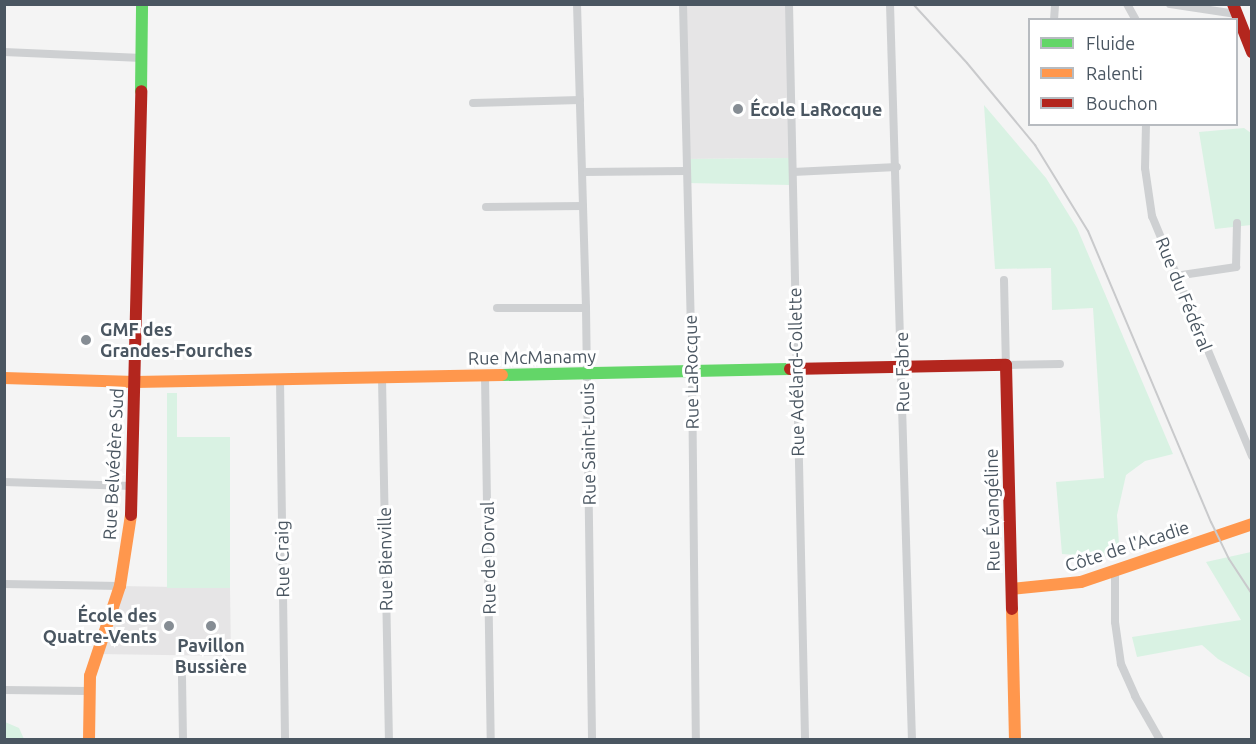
<!DOCTYPE html>
<html>
<head>
<meta charset="utf-8">
<style>
  body { margin:0 }
  #map { position:relative; width:1256px; height:744px; overflow:hidden; background:#f4f4f4; font-family:Ubuntu,sans-serif }
  div>[style] { position:absolute }
  .education>* { inset:0; background:#e6e5e6 }
  .green>* { inset:0; background:#d9f2e3 }
  .street>* { height:8px; margin:-4px; padding:0 4px; transform-origin:4px; border-radius:4px; background:#ced0d2 }
  .fast>* { height:12px; margin:-6px; padding:0 6px; transform-origin:6px; border-radius:6px; background:#63d668 }
  .slow>* { height:12px; margin:-6px; padding:0 6px; transform-origin:6px; border-radius:6px; background:#ff974d }
  .jam>* { height:12px; margin:-6px; padding:0 6px; transform-origin:6px; border-radius:6px; background:#b3261e }
  .rail>* { height:2px; margin:-1px; padding:0 1px; transform-origin:1px; border-radius:1px; background:#c9cacc }
  .dots>* { width:16px; height:16px; translate:-50% -50%; box-sizing:border-box; border:3px solid #fff; border-radius:50% }
  span { translate:-50% -50%; white-space:nowrap; text-align:center; line-height:1.15; -webkit-text-stroke:6px #fff; paint-order:stroke }
  .poi-label { font-size:18px; color:#4a5661; font-weight:700 }
  .left { translate:0 -50%; text-align:left }
  .right { translate:-100% -50%; text-align:right }
  .street-label { font-size:18px; color:#4a5661 }
  .frame { position:absolute; inset:0; border:6px solid #4a5661; pointer-events:none }
  .legend { position:absolute; left:1028px; top:18px; width:210px; height:108px; box-sizing:border-box; background:#fff; border:2px solid #b7bbc0; margin:0; padding:8px 10px; list-style:none; font-size:18px; color:#4a5661 }
  .legend li { display:flex; align-items:center; gap:12px; height:30px }
  .legend b { width:30px; border:2px solid #b7bbc0 }
</style>
</head>
<body>
<div id="map">
  <div class="education">
    <i style="clip-path:polygon(683px 5px,789px 5px,792px 158px,685px 159px)"></i>
    <i style="clip-path:polygon(120px 586px,230px 588px,231px 656px,97px 654px)"></i>
  </div>
  <div class="green">
    <i style="clip-path:polygon(984px 105px,1046px 178px,1077px 228px,1173px 454px,1145px 461px,1126px 475px,1117px 515px,1120px 558px,1062px 554px,1056px 482px,1104px 478px,1093px 308px,1052px 310px,1051px 268px,995px 269px)"></i>
    <i style="clip-path:polygon(1244px 128px,1251px 133px,1251px 225px,1215px 229px,1199px 132px)"></i>
    <i style="clip-path:polygon(792px 158px,793px 185px,687px 183px,685px 159px)"></i>
    <i style="clip-path:polygon(167px 393px,177px 393px,177px 437px,230px 437px,230px 588px,167px 588px)"></i>
    <i style="clip-path:polygon(1251px 552px,1251px 678px,1218px 659px,1202px 645px,1137px 657px,1132px 637px,1241px 620px,1206px 562px)"></i>
    <i style="clip-path:polygon(5px 722px,19px 728px,24px 739px,5px 739px)"></i>
  </div>
  <div class="street">
    <i style="left:577px;top:4px;width:304px;rotate:88.3deg"></i>
    <i style="left:586px;top:308px;width:432px;rotate:89.2deg"></i>
    <i style="left:683px;top:4px;width:367px;rotate:88.6deg"></i>
    <i style="left:692px;top:371px;width:369px;rotate:89.4deg"></i>
    <i style="left:789px;top:4px;width:736px;rotate:88.75deg"></i>
    <i style="left:890px;top:4px;width:736px;rotate:88.29deg"></i>
    <i style="left:1127px;top:4px;width:18px;rotate:61deg"></i>
    <i style="left:1170px;top:4px;width:67px;rotate:8.6deg"></i>
    <i style="left:1054px;top:20px;width:16px;rotate:-86deg"></i>
    <i style="left:4px;top:52px;width:138px;rotate:2.5deg"></i>
    <i style="left:473px;top:103px;width:107px;rotate:-1.6deg"></i>
    <i style="left:1146px;top:124px;width:44px;rotate:91.3deg"></i>
    <i style="left:1145px;top:168px;width:49px;rotate:81.7deg"></i>
    <i style="left:1152px;top:216px;width:260px;rotate:67.4deg"></i>
    <i style="left:583px;top:172px;width:103px;rotate:-0.6deg"></i>
    <i style="left:793px;top:172px;width:104px;rotate:-2.8deg"></i>
    <i style="left:486px;top:207px;width:97px;rotate:-0.6deg"></i>
    <i style="left:1175px;top:276px;width:62px;rotate:-8.4deg"></i>
    <i style="left:1236px;top:267px;width:44px;rotate:-88.7deg"></i>
    <i style="left:1004px;top:280px;width:85px;rotate:88.7deg"></i>
    <i style="left:1006px;top:365px;width:54px;rotate:-1.1deg"></i>
    <i style="left:497px;top:308px;width:89px"></i>
    <i style="left:485px;top:376px;width:364px;rotate:89.1deg"></i>
    <i style="left:382px;top:378px;width:362px;rotate:88.9deg"></i>
    <i style="left:280px;top:379px;width:361px;rotate:89.2deg"></i>
    <i style="left:4px;top:482px;width:128px;rotate:1.8deg"></i>
    <i style="left:1115px;top:572px;width:50px;rotate:90deg"></i>
    <i style="left:1115px;top:622px;width:42px;rotate:81.9deg"></i>
    <i style="left:1121px;top:664px;width:35px;rotate:66deg"></i>
    <i style="left:1135px;top:696px;width:51px;rotate:60.4deg"></i>
    <i style="left:4px;top:584px;width:116px;rotate:1deg"></i>
    <i style="left:182px;top:677px;width:63px;rotate:89.1deg"></i>
    <i style="left:4px;top:690px;width:85px;rotate:0.7deg"></i>
  </div>
  <div class="fast">
    <i style="left:141px;top:91px;width:87px;rotate:-89.3deg"></i>
    <i style="left:502px;top:375px;width:288px;rotate:-1.2deg"></i>
  </div>
  <div class="slow">
    <i style="left:4px;top:378px;width:131px;rotate:1.7deg"></i>
    <i style="left:135px;top:382px;width:367px;rotate:-1.1deg"></i>
    <i style="left:1012px;top:589px;width:69px;rotate:-5.8deg"></i>
    <i style="left:1081px;top:582px;width:181px;rotate:-18.7deg"></i>
    <i style="left:1012px;top:609px;width:131px;rotate:88.7deg"></i>
    <i style="left:89px;top:740px;width:64px;rotate:-89.1deg"></i>
    <i style="left:90px;top:676px;width:95px;rotate:-71.6deg"></i>
    <i style="left:120px;top:586px;width:72px;rotate:-81.2deg"></i>
  </div>
  <div class="jam">
    <i style="left:1233px;top:4px;width:52px;rotate:68.4deg"></i>
    <i style="left:790px;top:369px;width:216px;rotate:-1.1deg"></i>
    <i style="left:1006px;top:365px;width:244px;rotate:88.6deg"></i>
    <i style="left:131px;top:515px;width:424px;rotate:-88.6deg"></i>
  </div>
  <div class="rail">
    <i style="left:913px;top:4px;width:80px;rotate:47.5deg"></i>
    <i style="left:967px;top:63px;width:107px;rotate:50.3deg"></i>
    <i style="left:1035px;top:145px;width:101px;rotate:58.4deg"></i>
    <i style="left:1088px;top:231px;width:316px;rotate:67.1deg"></i>
    <i style="left:1211px;top:522px;width:41px;rotate:64.1deg"></i>
    <i style="left:1229px;top:559px;width:42px;rotate:56.7deg"></i>
  </div>
  <div class="dots">
    <i style="left:738px;top:109px;background:#868d94"></i>
    <i style="left:86px;top:340px;background:#868d94"></i>
    <i style="left:169px;top:626px;background:#868d94"></i>
    <i style="left:211px;top:626px;background:#868d94"></i>
  </div>
  <div class="poi-label">
    <span class="left" style="left:750px;top:109px">École LaRocque</span>
    <span class="left" style="left:100px;top:340px">GMF des<br>Grandes-Fourches</span>
    <span class="right" style="left:157px;top:626px">École des<br>Quatre-Vents</span>
    <span style="left:211px;top:656px">Pavillon<br>Bussière</span>
  </div>
  <div class="street-label">
    <span style="left:1184px;top:294px;rotate:68deg">Rue du Fédéral</span>
    <span style="left:532px;top:357px;rotate:-1deg">Rue McManamy</span>
    <span style="left:691px;top:372px;rotate:-91deg">Rue LaRocque</span>
    <span style="left:796px;top:372px;rotate:-91deg">Rue Adélard-Collette</span>
    <span style="left:902px;top:372px;rotate:-91deg">Rue Fabre</span>
    <span style="left:588px;top:444px;rotate:-91deg">Rue Saint-Louis</span>
    <span style="left:113px;top:464px;rotate:-87deg">Rue Belvédère Sud</span>
    <span style="left:992px;top:510px;rotate:-91deg">Rue Évangéline</span>
    <span style="left:1127px;top:546px;rotate:-18deg">Côte de l'Acadie</span>
    <span style="left:488px;top:558px;rotate:-91deg">Rue de Dorval</span>
    <span style="left:282px;top:559px;rotate:-91deg">Rue Craig</span>
    <span style="left:385px;top:559px;rotate:-91deg">Rue Bienville</span>
  </div>
  <div class="frame"></div>
  <ul class="legend">
  <li><b style="height:8px;background:#63d668"></b>Fluide</li>
  <li><b style="height:8px;background:#ff974d"></b>Ralenti</li>
  <li><b style="height:8px;background:#b3261e"></b>Bouchon</li>
  </ul>
</div>
</body>
</html>
